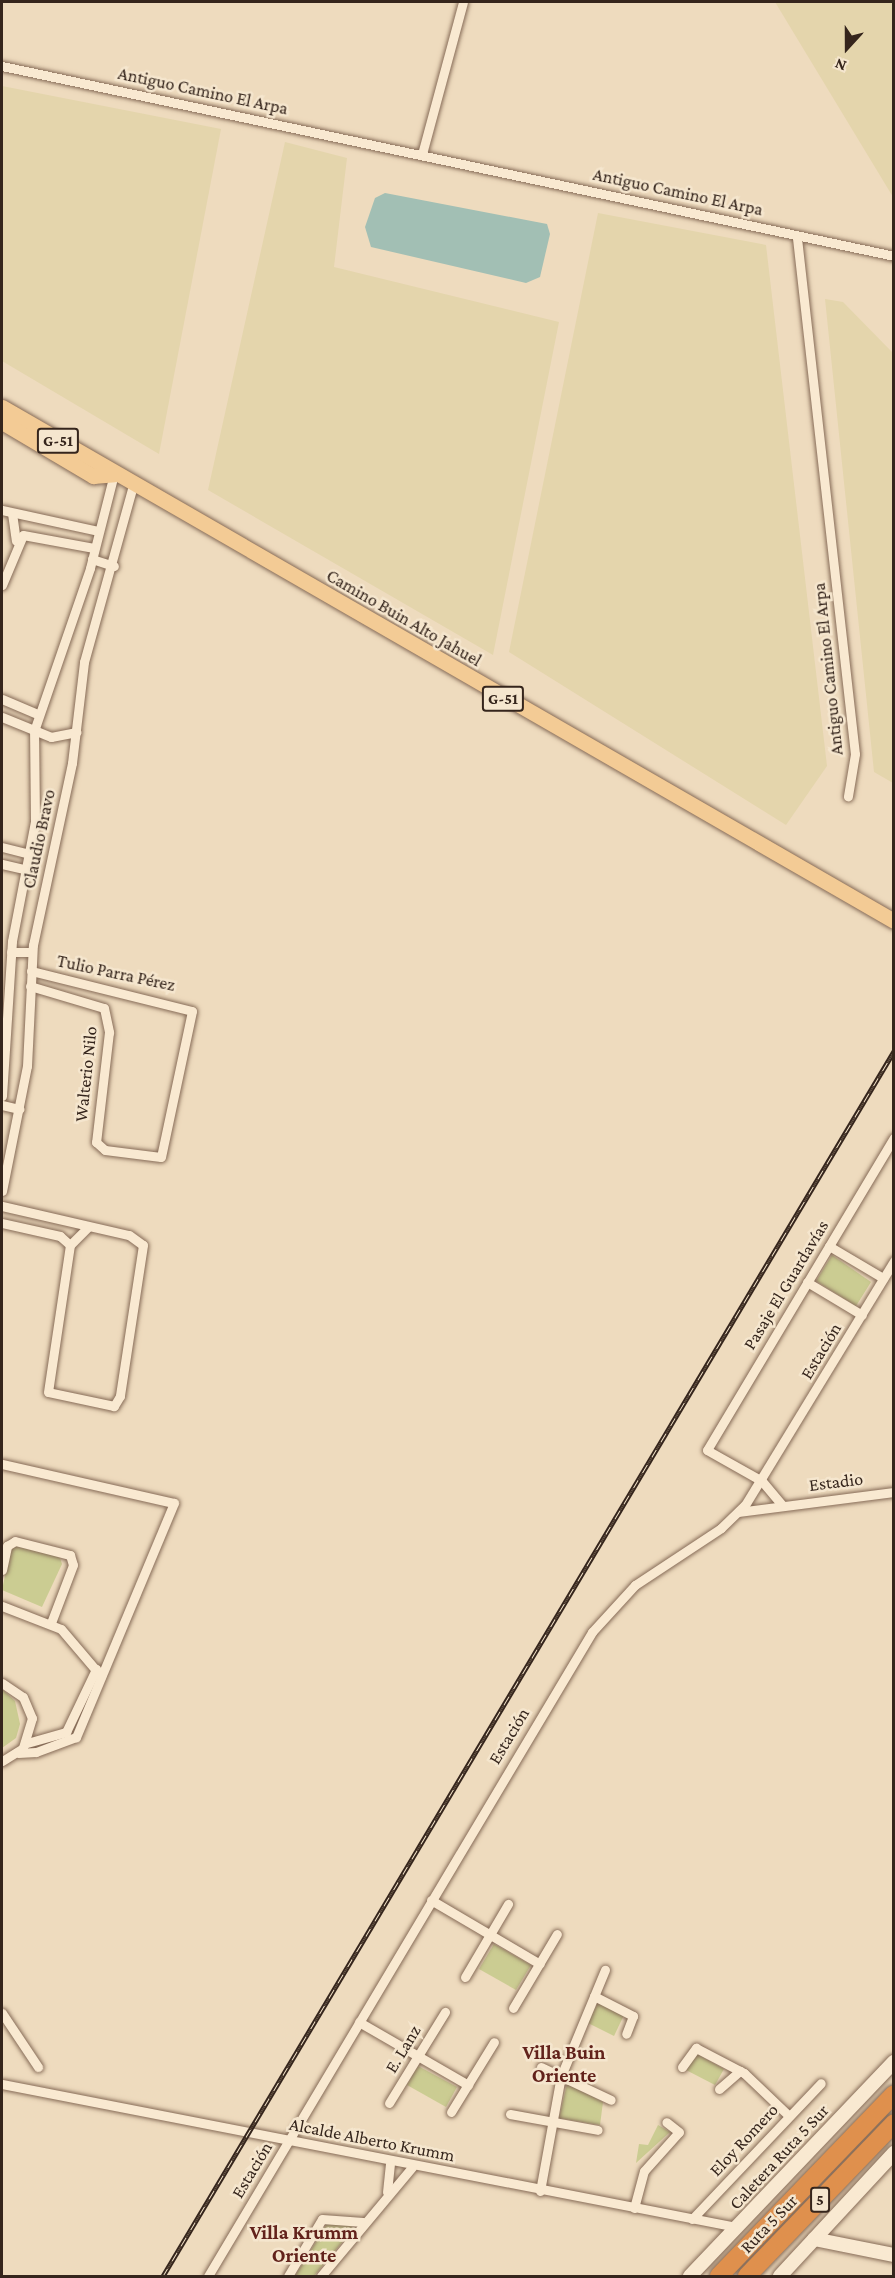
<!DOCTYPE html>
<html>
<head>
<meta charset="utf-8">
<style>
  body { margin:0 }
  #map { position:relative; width:895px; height:2278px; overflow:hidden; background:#eedbbe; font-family:"Crimson Pro",serif }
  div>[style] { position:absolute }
  .farmland>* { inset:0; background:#e4d5ac }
  .green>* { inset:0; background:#cbcc92 }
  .water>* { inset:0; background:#a2bfb4 }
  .roads { filter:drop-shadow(0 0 2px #866b57) drop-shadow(0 0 2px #866b57) }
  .minor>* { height:9px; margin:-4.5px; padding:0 4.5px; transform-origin:4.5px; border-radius:4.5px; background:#f9e9d1 }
  .secondary>* { height:14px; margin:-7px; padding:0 7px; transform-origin:7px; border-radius:7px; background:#f9e9d1 }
  .primary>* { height:15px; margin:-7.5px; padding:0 7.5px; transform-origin:7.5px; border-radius:7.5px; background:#f3cb95 }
  .motorway>* { height:18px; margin:-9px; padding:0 9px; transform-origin:9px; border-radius:9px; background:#df904d }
  .rail>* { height:5px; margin-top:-2.5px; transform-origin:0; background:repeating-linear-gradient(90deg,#f5e6ce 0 9px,#35251c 0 18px); box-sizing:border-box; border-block:2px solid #35251c }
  span { translate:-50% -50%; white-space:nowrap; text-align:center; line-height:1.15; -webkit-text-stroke:5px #f5e6ce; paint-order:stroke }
  .shield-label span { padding:2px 4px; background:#f5e6ce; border:2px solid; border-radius:4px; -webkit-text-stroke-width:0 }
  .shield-label { font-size:16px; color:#35251c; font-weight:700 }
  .street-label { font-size:18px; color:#35251c }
  .neighbourhood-label { font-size:20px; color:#62221b; font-weight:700 }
  .frame { position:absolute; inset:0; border:3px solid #35251c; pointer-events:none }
  .north { position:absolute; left:817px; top:18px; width:60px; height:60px; -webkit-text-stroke:4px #f5e6ce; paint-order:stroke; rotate:201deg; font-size:16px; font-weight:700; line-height:24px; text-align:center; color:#35251c }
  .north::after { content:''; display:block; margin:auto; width:21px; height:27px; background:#35251c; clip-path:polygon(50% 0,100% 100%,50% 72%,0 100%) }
</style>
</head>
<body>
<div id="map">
  <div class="farmland">
    <i style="clip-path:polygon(775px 2px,893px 2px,893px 197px)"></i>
    <i style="clip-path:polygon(2px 86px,221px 129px,159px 454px,2px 361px)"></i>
    <i style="clip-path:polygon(285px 142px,347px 158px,334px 267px,559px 322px,493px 655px,208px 490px)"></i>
    <i style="clip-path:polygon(598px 213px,766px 245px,827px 766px,786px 825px,509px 652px)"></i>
    <i style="clip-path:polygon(825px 299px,843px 302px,893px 353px,893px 783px,874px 772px)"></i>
  </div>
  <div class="green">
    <i style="clip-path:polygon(832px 1255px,871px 1282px,856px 1306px,816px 1281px)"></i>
    <i style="clip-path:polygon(16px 1545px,59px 1555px,62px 1564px,42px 1607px,2px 1590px,11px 1547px)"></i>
    <i style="clip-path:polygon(2px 1689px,15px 1701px,20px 1724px,16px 1738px,2px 1748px)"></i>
    <i style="clip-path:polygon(494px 1944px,531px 1965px,516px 1990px,479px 1969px)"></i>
    <i style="clip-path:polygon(598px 2003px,624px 2015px,614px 2036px,588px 2023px)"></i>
    <i style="clip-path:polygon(695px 2053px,724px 2069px,715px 2085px,686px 2070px)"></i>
    <i style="clip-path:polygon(418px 2066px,457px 2087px,446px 2107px,407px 2085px)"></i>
    <i style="clip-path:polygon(567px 2084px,603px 2102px,600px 2125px,559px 2118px)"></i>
    <i style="clip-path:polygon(658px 2125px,670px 2132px,636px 2163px,639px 2144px,648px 2145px)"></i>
    <i style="clip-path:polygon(328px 2222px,355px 2227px,314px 2276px,295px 2276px)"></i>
  </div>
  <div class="water">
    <i style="clip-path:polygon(385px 193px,547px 224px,550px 234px,540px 277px,526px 283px,371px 247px,365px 227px,375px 198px)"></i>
  </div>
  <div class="roads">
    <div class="minor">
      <i style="left:2px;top:66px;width:912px;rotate:12.02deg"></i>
      <i style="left:422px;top:154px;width:157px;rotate:-74.9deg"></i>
      <i style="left:797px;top:238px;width:519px;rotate:83.59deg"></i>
      <i style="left:855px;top:754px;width:43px;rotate:99.5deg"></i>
      <i style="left:2px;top:510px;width:98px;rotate:12.3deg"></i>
      <i style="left:12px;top:513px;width:28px;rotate:82deg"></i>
      <i style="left:92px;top:559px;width:23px;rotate:18deg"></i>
      <i style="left:2px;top:585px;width:54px;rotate:-67.2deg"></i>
      <i style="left:23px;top:535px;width:72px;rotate:10.4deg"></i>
      <i style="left:2px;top:699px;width:39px;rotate:23deg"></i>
      <i style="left:2px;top:717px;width:53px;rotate:22.2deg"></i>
      <i style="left:51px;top:737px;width:26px;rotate:-11deg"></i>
      <i style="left:2px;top:847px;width:29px;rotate:14deg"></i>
      <i style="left:2px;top:864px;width:26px;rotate:13deg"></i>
      <i style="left:11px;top:952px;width:21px"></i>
      <i style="left:30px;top:986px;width:77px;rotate:16.6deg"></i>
      <i style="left:104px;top:1008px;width:25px;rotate:78deg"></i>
      <i style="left:109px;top:1032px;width:111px;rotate:96.7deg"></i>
      <i style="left:96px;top:1142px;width:12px;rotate:42deg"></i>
      <i style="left:105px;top:1150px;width:56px;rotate:7.1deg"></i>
      <i style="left:161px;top:1157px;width:149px;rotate:-78deg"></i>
      <i style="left:192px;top:1011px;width:166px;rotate:-166deg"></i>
      <i style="left:2px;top:1096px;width:155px;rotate:-86.3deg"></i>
      <i style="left:12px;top:941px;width:122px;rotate:-79.1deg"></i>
      <i style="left:35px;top:821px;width:90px;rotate:-90.6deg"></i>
      <i style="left:34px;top:731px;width:172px;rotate:-71deg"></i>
      <i style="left:90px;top:568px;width:97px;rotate:-75.7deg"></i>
      <i style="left:2px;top:1105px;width:18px;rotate:13deg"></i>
      <i style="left:2px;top:1191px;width:127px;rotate:-78.7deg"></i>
      <i style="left:27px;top:1066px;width:121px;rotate:-87.2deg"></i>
      <i style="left:33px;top:945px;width:186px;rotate:-77.9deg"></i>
      <i style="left:72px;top:763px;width:102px;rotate:-83.2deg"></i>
      <i style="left:84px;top:662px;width:184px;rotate:-74.5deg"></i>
      <i style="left:2px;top:1206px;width:130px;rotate:12.9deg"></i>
      <i style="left:129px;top:1235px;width:17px;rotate:36deg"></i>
      <i style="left:143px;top:1245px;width:153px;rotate:98.7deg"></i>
      <i style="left:120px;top:1396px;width:12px;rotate:121deg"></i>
      <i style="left:114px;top:1406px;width:67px;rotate:-168deg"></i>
      <i style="left:48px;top:1392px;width:149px;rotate:-81.5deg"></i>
      <i style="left:70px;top:1245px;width:13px;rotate:-138deg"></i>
      <i style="left:60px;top:1236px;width:59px;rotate:-167.4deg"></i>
      <i style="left:70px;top:1245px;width:25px;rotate:-45deg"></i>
      <i style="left:829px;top:1246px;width:63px;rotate:30.7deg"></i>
      <i style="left:807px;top:1282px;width:64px;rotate:31deg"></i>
      <i style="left:2px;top:1464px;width:176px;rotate:12.8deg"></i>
      <i style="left:174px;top:1503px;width:254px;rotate:112.7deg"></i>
      <i style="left:76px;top:1737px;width:43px;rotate:159.4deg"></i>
      <i style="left:36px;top:1752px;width:18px;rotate:177deg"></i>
      <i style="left:782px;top:1505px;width:31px;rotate:-130deg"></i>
      <i style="left:762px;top:1481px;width:63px;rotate:-150.6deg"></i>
      <i style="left:707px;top:1450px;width:364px;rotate:-59.1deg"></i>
      <i style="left:738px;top:1512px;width:157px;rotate:-7.3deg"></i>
      <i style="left:2px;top:1570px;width:25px;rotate:-78deg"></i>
      <i style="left:7px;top:1546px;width:9px;rotate:-32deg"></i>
      <i style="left:15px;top:1541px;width:57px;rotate:14.3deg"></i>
      <i style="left:70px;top:1555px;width:10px;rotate:73deg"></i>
      <i style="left:73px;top:1565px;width:62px;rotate:110.8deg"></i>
      <i style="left:2px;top:1606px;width:63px;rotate:21.3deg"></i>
      <i style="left:61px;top:1629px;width:62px;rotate:49.6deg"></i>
      <i style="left:2px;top:1683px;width:25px;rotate:34deg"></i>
      <i style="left:23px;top:1697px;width:23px;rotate:67deg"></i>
      <i style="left:32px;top:1718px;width:31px;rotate:107deg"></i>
      <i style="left:23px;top:1748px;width:25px;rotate:148deg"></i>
      <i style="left:27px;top:1743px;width:41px;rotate:-15.8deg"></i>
      <i style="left:66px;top:1732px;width:70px;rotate:-64.5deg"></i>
      <i style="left:431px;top:1900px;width:126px;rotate:30.4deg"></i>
      <i style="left:465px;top:1977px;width:85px;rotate:-59.5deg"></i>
      <i style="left:594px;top:1996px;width:44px;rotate:27.1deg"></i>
      <i style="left:633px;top:2016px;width:19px;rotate:111deg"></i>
      <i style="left:513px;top:2008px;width:86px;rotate:-59.3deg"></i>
      <i style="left:2px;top:2013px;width:65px;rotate:56.3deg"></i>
      <i style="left:359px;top:2022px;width:126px;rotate:30deg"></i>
      <i style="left:541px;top:2067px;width:77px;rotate:25.2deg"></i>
      <i style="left:682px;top:2067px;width:24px;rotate:-54deg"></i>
      <i style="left:696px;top:2048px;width:54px;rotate:27.5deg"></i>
      <i style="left:744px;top:2073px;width:62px;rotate:43.7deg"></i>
      <i style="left:2px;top:2084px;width:749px;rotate:11.01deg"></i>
      <i style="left:719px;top:2089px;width:28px;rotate:-41deg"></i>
      <i style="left:389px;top:2103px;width:107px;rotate:-58.4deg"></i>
      <i style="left:451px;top:2112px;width:82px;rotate:-58.4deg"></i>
      <i style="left:510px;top:2114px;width:89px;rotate:10.3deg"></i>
      <i style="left:540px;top:2191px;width:117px;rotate:-79.7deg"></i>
      <i style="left:561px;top:2076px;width:115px;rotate:-67.5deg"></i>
      <i style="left:387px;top:2192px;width:29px;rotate:-84deg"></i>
      <i style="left:634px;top:2208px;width:38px;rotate:-75deg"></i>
      <i style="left:644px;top:2171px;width:52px;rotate:-48.1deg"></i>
      <i style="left:679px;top:2132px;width:16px;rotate:-142deg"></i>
      <i style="left:692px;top:2219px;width:187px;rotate:-46.5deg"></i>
      <i style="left:208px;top:2276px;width:750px;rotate:-59.19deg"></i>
      <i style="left:592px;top:1632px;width:64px;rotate:-47.5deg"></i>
      <i style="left:635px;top:1585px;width:103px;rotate:-33.5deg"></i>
      <i style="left:721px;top:1528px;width:33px;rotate:-44deg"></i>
      <i style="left:745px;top:1505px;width:286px;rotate:-58.6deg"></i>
      <i style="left:288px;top:2276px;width:66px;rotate:-59.2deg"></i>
      <i style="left:322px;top:2219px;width:41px;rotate:4.2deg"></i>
      <i style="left:321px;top:2276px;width:142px;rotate:-50.1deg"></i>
    </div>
    <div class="secondary">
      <i style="left:814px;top:2239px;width:82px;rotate:11.3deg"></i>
      <i style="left:690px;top:2276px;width:296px;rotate:-46.4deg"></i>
      <i style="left:780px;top:2276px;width:168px;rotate:-47.2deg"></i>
    </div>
    <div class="primary">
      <i style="left:2px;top:407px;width:1029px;rotate:29.95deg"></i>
      <i style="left:2px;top:422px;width:106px;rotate:30.7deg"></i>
      <i style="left:93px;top:476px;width:21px;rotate:-5deg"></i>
    </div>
    <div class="motorway">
      <i style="left:719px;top:2276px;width:252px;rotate:-46.1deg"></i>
      <i style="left:747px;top:2276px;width:212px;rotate:-46.1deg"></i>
    </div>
  </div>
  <div class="rail">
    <i style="left:163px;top:2276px;width:1427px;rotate:-59.17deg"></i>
  </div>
  <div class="shield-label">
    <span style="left:58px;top:441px">G-51</span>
    <span style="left:503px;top:699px">G-51</span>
    <span style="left:820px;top:2200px">5</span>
  </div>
  <div class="street-label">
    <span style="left:203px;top:91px;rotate:12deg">Antiguo Camino El Arpa</span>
    <span style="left:678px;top:192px;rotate:12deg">Antiguo Camino El Arpa</span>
    <span style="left:404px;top:618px;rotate:30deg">Camino Buin Alto Jahuel</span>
    <span style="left:828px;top:669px;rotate:-96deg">Antiguo Camino El Arpa</span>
    <span style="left:39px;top:839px;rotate:-78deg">Claudio Bravo</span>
    <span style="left:116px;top:973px;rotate:12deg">Tulio Parra Pérez</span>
    <span style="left:86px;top:1074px;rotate:-84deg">Walterio Nilo</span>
    <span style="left:786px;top:1285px;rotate:-59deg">Pasaje El Guardavías</span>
    <span style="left:821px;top:1351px;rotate:-59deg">Estación</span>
    <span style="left:836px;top:1482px;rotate:-7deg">Estadio</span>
    <span style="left:509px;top:1736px;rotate:-59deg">Estación</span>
    <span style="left:403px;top:2049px;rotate:-59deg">E. Lanz</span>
    <span style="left:372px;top:2140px;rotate:11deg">Alcalde Alberto Krumm</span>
    <span style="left:744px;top:2140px;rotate:-47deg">Eloy Romero</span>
    <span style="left:779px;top:2157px;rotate:-47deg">Caletera Ruta 5 Sur</span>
    <span style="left:252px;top:2170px;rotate:-59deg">Estación</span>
    <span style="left:769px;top:2224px;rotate:-46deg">Ruta 5 Sur</span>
  </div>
  <div class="neighbourhood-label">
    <span style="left:564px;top:2064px">Villa Buin<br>Oriente</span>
    <span style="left:304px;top:2244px">Villa Krumm<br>Oriente</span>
  </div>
  <div class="frame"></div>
  <div class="north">N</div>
</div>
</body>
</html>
